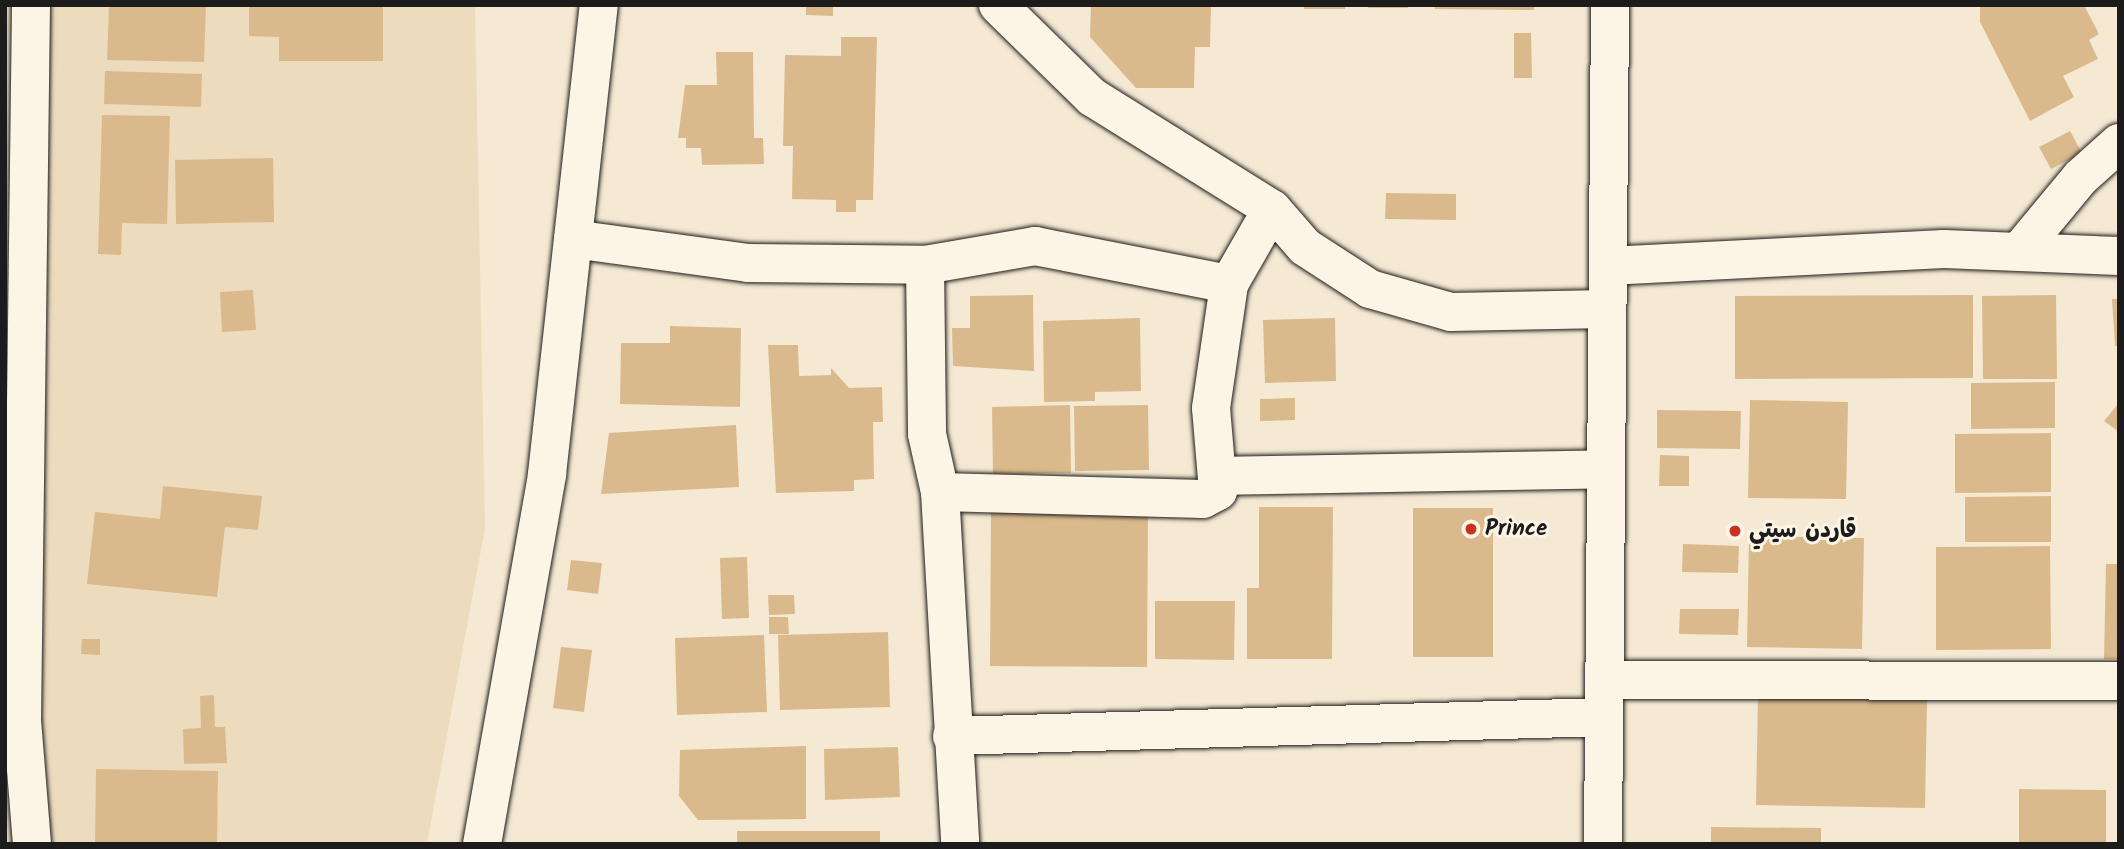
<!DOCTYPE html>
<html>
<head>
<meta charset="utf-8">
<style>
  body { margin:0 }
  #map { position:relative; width:2124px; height:849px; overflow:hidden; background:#f5e9d3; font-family:Kalam,"Playpen Sans Arabic",sans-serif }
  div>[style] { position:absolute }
  .built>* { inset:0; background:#eddbbe }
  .building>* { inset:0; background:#daba8d }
  .roads { filter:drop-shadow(0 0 2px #1c1c1c) drop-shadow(0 0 2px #1c1c1c) }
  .minor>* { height:38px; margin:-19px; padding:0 19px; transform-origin:19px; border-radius:19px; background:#fcf5e5 }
  .dots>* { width:19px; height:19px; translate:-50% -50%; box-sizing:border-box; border:4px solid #fcf5e5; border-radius:50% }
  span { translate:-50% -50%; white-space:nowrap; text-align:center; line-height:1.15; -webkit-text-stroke:6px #fcf5e5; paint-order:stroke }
  .poi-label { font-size:23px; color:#1c1c1c; font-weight:700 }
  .left { translate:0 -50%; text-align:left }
  .frame { position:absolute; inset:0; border:7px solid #1c1c1c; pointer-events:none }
</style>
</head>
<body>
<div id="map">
  <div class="built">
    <i style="clip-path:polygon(5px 5px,475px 5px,485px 528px,427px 844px,5px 844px)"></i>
  </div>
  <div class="building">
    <i style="clip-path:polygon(109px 5px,206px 5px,204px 62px,107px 60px)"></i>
    <i style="clip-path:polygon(249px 5px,383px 5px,383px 61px,279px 61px,279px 37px,249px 36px)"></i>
    <i style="clip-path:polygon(806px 5px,833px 5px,833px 16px,806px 15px)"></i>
    <i style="clip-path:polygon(1091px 5px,1211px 5px,1210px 47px,1195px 47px,1194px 88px,1136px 88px,1090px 37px)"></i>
    <i style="clip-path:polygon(1304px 5px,1345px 5px,1345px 9px,1304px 9px)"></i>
    <i style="clip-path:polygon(1369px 5px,1408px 5px,1408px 8px,1368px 8px)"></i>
    <i style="clip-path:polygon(1435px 5px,1534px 5px,1534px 10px,1435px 9px)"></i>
    <i style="clip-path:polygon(1980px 5px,2084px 5px,2099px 34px,2089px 40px,2098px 59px,2063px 76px,2074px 97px,2030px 121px,1980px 22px)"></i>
    <i style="clip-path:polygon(1514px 33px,1531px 33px,1532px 78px,1514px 78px)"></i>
    <i style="clip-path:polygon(841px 37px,877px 37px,873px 200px,856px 200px,856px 212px,836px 212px,836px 200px,792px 199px,793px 146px,783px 146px,785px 55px,841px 56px)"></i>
    <i style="clip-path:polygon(716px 52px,753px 52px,754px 138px,763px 138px,764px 164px,702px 165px,701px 148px,686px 148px,686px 138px,678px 138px,685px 85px,717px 85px)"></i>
    <i style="clip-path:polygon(105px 71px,202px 74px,201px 107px,104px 104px)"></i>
    <i style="clip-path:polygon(102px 115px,170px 116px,167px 224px,122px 223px,121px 255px,98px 254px)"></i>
    <i style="clip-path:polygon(2070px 131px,2082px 153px,2051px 169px,2039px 147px)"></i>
    <i style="clip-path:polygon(273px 158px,274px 222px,176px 224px,175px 160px)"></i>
    <i style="clip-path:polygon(1386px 193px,1456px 194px,1456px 220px,1385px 219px)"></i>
    <i style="clip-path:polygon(253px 290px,256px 330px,222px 332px,220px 292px)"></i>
    <i style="clip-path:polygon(1033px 295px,1034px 371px,953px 366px,952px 328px,970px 328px,970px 296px)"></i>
    <i style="clip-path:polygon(1973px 295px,1973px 378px,1735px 379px,1735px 296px)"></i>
    <i style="clip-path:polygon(2056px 295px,2057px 379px,1983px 379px,1982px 296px)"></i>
    <i style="clip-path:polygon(2112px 299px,2119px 299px,2119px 346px,2115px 346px)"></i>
    <i style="clip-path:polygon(1140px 318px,1141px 391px,1095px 392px,1095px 401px,1044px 402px,1043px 321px)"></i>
    <i style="clip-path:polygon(1335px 318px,1336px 381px,1265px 383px,1263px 320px)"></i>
    <i style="clip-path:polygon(670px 326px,741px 328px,740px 407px,620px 404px,621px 343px,670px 343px)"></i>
    <i style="clip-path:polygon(768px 345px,798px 345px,799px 376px,831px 375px,831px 368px,849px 388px,882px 387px,883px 422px,873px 422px,874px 479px,854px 480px,854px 491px,776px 493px)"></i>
    <i style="clip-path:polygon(2055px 382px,2055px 428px,1971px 429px,1971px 383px)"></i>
    <i style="clip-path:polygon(1295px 398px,1295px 420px,1260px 421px,1260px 399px)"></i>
    <i style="clip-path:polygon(1750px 400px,1848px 402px,1846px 499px,1748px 498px)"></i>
    <i style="clip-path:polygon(2119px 403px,2119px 432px,2104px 421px)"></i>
    <i style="clip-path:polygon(1070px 405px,1071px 473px,993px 474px,992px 407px)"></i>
    <i style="clip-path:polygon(1148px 405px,1149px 470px,1075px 471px,1074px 406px)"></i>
    <i style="clip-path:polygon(1657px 410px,1741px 411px,1740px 449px,1657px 448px)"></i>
    <i style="clip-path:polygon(736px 425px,739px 487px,601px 494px,609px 433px)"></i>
    <i style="clip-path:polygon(2051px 433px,2051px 492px,1955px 493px,1955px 434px)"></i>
    <i style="clip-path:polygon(1660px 455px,1689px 456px,1689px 486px,1659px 486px)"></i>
    <i style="clip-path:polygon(163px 486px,262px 496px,258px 530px,225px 527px,217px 597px,87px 584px,95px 512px,160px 519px)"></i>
    <i style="clip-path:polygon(2051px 496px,2051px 542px,1965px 542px,1965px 497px)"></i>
    <i style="clip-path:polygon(1259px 507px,1333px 507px,1332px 659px,1247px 659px,1247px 588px,1259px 588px)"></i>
    <i style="clip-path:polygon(1413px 508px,1493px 508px,1493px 657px,1413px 657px)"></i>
    <i style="clip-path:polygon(991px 511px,1148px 511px,1147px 667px,990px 666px)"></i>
    <i style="clip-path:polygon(1749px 536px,1864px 538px,1862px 649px,1747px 647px)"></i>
    <i style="clip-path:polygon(1683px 544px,1739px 546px,1738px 573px,1682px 572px)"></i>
    <i style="clip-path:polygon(2050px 546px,2051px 649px,1936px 650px,1936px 547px)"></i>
    <i style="clip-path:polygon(747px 557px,749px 618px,722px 619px,720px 558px)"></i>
    <i style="clip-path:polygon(571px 560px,602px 563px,598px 594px,567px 590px)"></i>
    <i style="clip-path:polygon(2106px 564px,2119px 564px,2119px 659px,2104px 659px)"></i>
    <i style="clip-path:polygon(768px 595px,794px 595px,795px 614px,769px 615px)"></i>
    <i style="clip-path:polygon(1155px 601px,1235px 601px,1234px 660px,1155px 659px)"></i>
    <i style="clip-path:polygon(1680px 609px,1739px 609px,1738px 635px,1679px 634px)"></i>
    <i style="clip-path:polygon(769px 617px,788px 617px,789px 634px,769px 634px)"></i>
    <i style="clip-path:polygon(888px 632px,890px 707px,780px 710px,778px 635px)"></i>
    <i style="clip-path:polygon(764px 635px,767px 712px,677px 715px,675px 638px)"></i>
    <i style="clip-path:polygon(82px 639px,100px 639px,100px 655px,81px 654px)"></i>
    <i style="clip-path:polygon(561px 647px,592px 650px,584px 712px,553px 708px)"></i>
    <i style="clip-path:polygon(214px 695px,215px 727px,225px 727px,227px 763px,184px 764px,183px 729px,201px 728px,200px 696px)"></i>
    <i style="clip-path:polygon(1758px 696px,1927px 699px,1925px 808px,1756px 805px)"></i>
    <i style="clip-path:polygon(806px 746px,806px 819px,698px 820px,679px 796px,680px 750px)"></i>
    <i style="clip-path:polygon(898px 747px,900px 797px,825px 800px,824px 749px)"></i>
    <i style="clip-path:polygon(96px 769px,218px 771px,217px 844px,95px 844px)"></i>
    <i style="clip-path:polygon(2019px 789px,2106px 790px,2106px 844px,2019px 844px)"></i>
    <i style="clip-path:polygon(1711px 827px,1821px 828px,1821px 844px,1711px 844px)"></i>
    <i style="clip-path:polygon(737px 831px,880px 831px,880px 844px,737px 844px)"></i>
  </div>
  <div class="roads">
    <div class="minor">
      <i style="left:31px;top:5px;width:715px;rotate:90.72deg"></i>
      <i style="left:22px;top:720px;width:124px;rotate:85.4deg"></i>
      <i style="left:998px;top:5px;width:132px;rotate:44.4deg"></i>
      <i style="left:1092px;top:97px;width:212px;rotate:31.9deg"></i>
      <i style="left:1272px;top:209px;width:50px;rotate:49deg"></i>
      <i style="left:1305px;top:247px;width:77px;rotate:32.9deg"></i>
      <i style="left:1370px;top:289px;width:84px;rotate:15.9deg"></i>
      <i style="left:1451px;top:312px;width:156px;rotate:-1.1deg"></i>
      <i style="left:573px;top:239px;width:177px;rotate:7.8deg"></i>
      <i style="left:748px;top:263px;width:177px;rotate:0.6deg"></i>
      <i style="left:925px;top:265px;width:112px;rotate:-9.8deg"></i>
      <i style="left:1035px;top:246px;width:198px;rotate:11.1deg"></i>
      <i style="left:2022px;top:248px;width:92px;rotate:-50.3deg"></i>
      <i style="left:2081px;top:177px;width:51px;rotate:-41.8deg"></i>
      <i style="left:925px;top:265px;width:169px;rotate:89.3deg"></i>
      <i style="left:927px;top:434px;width:59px;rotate:77.4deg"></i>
      <i style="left:940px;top:492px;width:353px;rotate:86.7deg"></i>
      <i style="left:1608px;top:266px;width:336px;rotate:-2.9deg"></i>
      <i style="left:1944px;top:249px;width:175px;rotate:2.3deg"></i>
      <i style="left:1217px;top:476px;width:389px;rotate:-1deg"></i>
      <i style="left:940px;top:492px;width:263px;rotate:1.5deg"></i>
      <i style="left:1203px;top:499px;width:17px;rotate:-28deg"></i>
      <i style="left:1218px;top:491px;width:83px;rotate:-94.8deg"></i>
      <i style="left:1211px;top:408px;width:125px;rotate:-81.7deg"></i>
      <i style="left:1229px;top:284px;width:86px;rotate:-60.2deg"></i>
      <i style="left:1604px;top:680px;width:515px;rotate:0.11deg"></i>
      <i style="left:952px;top:736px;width:652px;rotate:-1.67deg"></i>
      <i style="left:482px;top:844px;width:376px;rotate:-80deg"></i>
      <i style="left:547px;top:474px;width:472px;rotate:-83.7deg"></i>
      <i style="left:1603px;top:844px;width:839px;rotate:-89.52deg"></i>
    </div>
  </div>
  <div class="dots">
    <i style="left:1471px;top:529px;background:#c8321e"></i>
    <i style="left:1735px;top:531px;background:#c8321e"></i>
  </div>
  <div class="poi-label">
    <span class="left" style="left:1485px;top:529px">Prince</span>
    <span class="left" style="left:1749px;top:531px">قاردن سيتي</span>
  </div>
  <div class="frame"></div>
</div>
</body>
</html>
